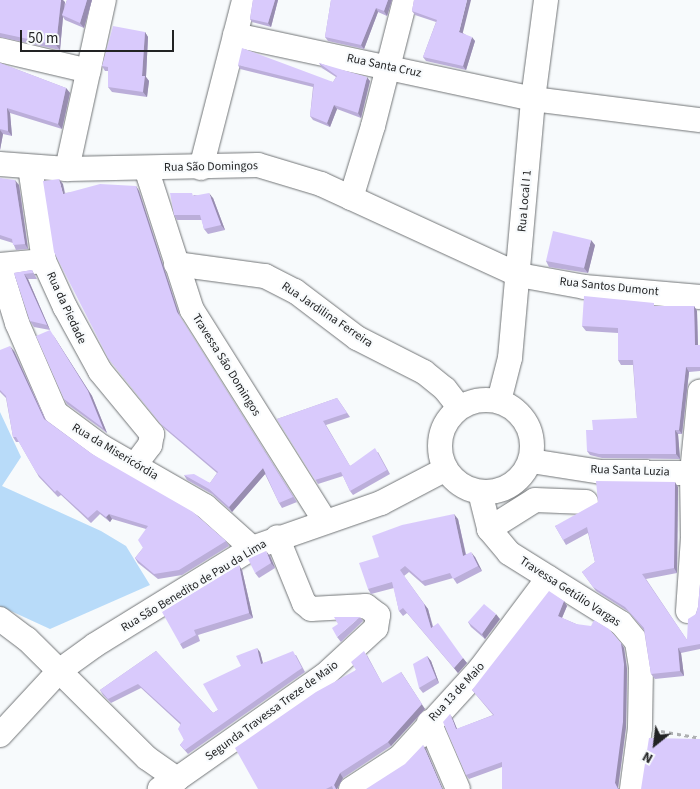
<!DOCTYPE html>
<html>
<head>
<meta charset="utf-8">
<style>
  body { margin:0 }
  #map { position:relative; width:700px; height:789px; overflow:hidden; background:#f7fafc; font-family:"Source Sans 3",sans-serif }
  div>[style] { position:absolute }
  .green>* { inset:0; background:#b8dbf9 }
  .path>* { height:3px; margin-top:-1.5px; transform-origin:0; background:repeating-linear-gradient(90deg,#aeb0b2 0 4px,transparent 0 8px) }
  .roads { filter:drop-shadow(0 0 1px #727577) drop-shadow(0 0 1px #727577) }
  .minor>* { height:24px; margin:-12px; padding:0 12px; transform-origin:12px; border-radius:12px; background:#fff }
  .minor>.ring { margin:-12px; padding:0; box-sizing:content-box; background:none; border:24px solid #fff; border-radius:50% }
  .wall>* { inset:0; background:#bbaed9 }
  .shaded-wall>* { inset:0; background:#988db0 }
  .building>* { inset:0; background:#d9cafc }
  span { translate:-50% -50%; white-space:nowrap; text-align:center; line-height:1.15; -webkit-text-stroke:4px #f7fafc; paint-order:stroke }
  .street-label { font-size:12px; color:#222324 }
  .north { position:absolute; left:630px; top:719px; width:50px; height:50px; -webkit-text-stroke:4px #f7fafc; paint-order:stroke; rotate:209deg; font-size:14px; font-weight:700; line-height:20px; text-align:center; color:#222324 }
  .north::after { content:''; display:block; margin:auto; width:18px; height:22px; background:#222324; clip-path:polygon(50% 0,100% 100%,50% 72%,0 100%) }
  .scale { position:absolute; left:20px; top:30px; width:154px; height:22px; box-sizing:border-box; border:2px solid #222324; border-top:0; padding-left:6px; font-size:15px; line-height:18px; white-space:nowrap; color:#222324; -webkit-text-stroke:4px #f7fafc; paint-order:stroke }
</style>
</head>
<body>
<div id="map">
  <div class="green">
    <i style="clip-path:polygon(0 412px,21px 457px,2px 486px,101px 531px,126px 546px,150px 585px,50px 629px,0 606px)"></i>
  </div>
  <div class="path">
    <i style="left:661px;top:731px;width:40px;rotate:10deg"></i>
  </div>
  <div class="roads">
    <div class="minor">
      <i style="left:235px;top:35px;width:305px;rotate:12.1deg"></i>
      <i style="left:533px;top:99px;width:168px;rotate:7.2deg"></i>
      <i style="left:0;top:50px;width:91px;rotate:13.3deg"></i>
      <i style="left:0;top:164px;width:67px;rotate:4.3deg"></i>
      <i style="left:67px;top:169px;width:191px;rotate:-1.2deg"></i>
      <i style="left:258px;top:165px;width:66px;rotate:16.8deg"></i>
      <i style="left:321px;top:184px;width:218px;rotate:24.7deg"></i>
      <i style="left:519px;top:275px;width:67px;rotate:10.3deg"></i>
      <i style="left:585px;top:287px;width:115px;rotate:5deg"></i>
      <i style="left:30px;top:167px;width:95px;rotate:81.5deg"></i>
      <i style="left:44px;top:261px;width:51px;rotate:65.5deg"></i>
      <i style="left:65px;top:307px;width:73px;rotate:61.3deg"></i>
      <i style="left:100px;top:371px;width:82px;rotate:50.5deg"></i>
      <i style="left:152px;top:434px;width:11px;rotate:100deg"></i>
      <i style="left:150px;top:445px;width:25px;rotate:127deg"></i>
      <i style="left:146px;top:168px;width:149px;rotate:72.1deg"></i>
      <i style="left:192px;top:310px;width:249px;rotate:57.8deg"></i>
      <i style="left:201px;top:168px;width:173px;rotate:-75.6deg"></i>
      <i style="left:67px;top:169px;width:173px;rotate:-77.7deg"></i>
      <i style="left:351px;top:198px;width:75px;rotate:-73deg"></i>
      <i style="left:373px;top:126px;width:130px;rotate:-75.7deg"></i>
      <i style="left:176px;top:264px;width:90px;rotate:7.7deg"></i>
      <i style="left:265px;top:276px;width:34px;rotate:27deg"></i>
      <i style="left:295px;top:291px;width:78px;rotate:37.2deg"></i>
      <i style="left:357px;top:338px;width:75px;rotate:26.9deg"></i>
      <i style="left:424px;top:372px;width:27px;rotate:39deg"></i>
      <i style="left:445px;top:389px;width:23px;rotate:52deg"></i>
      <i style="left:0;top:265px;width:44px;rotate:-5.2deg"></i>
      <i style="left:0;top:268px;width:58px;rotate:72.8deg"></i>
      <i style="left:17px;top:323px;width:98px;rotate:66.6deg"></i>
      <i style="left:56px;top:413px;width:57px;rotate:36.5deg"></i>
      <i style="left:102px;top:447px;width:119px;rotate:29.8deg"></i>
      <i style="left:205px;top:506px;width:63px;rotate:41.8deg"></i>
      <i class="ring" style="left:440px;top:400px;width:68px;height:68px"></i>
      <i style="left:499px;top:401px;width:44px;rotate:-75.7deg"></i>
      <i style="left:510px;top:358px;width:260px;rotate:-84.9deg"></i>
      <i style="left:533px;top:99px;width:100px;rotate:-82.5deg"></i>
      <i style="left:531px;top:461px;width:71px;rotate:8.9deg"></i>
      <i style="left:601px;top:472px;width:99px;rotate:0.6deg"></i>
      <i style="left:480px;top:492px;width:38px;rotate:76deg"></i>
      <i style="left:489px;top:529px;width:31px;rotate:50deg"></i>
      <i style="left:509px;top:553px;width:132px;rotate:32deg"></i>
      <i style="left:621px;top:623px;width:25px;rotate:50deg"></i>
      <i style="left:637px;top:642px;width:26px;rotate:81deg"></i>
      <i style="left:641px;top:668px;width:60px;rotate:91deg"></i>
      <i style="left:640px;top:728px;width:62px;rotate:97.5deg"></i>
      <i style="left:489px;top:529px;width:54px;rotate:-32.2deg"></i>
      <i style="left:535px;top:500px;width:51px;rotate:2.2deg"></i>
      <i style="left:688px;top:611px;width:73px;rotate:-86.1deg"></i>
      <i style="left:693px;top:538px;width:65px;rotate:-90.9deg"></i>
      <i style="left:692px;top:473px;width:82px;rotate:-84.4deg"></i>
      <i style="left:0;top:619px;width:34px;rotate:37deg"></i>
      <i style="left:27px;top:639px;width:169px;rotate:44.8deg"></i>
      <i style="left:147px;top:758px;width:37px;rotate:35deg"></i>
      <i style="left:177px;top:779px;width:20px;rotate:150deg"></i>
      <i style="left:429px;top:722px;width:73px;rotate:66.6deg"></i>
      <i style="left:0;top:735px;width:87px;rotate:-47.3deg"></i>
      <i style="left:59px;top:671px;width:44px;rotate:-35.8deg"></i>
      <i style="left:95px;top:645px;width:185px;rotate:-31.7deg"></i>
      <i style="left:252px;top:548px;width:137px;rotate:-19.2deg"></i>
      <i style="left:381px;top:503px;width:73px;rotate:-27.6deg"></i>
      <i style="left:177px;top:779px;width:181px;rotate:-35.1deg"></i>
      <i style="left:325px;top:675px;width:69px;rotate:-42.7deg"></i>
      <i style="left:376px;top:628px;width:13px;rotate:-81deg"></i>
      <i style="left:378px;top:615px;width:15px;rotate:-143deg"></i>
      <i style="left:366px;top:606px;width:55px;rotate:176.9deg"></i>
      <i style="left:311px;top:609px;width:9px;rotate:-139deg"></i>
      <i style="left:304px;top:603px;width:71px;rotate:-112.2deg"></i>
      <i style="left:351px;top:789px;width:59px;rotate:-33.1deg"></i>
      <i style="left:400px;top:757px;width:119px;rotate:-47.7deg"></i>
      <i style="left:480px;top:669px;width:114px;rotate:-53.2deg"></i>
    </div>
  </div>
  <div class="wall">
    <i style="clip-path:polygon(0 0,65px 2px,64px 7px,67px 0,92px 0,84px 28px,65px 20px,63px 17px,60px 50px,0 37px)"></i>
    <i style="clip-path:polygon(253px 0,278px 0,271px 27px,252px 22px,250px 19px)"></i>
    <i style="clip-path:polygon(331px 0,392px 0,387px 16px,378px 12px,364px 49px,328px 41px,325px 37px)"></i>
    <i style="clip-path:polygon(414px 0,463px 33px,475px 41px,466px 70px,426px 61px,423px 57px,436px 22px,415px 15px,412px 11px)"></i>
    <i style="clip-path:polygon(145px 32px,148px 37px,146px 77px,149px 81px,147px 97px,112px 92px,108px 87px,108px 71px,105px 71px,102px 66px)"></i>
    <i style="clip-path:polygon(0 63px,66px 88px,70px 93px,62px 129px,10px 113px,12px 136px,3px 134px,0 150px)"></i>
    <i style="clip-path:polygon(319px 63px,370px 81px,361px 118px,337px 109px,330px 127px,313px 120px,310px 116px,313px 87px,240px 69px,238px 65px,333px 82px,336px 77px,322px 68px)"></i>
    <i style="clip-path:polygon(0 178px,19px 185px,28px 249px,16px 250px,13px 243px,0 239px)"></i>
    <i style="clip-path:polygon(63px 184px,65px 193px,136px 186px,139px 191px,180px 317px,297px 502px,282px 508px,279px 503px,265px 474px,232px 512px,212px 494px,187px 480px,184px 475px,210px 483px,217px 473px,165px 429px,108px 358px)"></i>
    <i style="clip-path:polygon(194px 195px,213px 198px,225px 230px,208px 234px,204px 229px,202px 220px,177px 220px,174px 215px)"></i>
    <i style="clip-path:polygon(595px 245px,588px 273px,549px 267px,546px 261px)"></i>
    <i style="clip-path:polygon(32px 270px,37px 279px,28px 279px,50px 330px,34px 327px,30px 321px,14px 273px)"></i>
    <i style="clip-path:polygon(657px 306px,694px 306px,697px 311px,698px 345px,700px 345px,700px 371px,689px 372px,682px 434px,678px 434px,680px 459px,602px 458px,590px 455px,587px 451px,593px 430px,637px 418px,633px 365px,621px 365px,618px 360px,618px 333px,586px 331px,582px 326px)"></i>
    <i style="clip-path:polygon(53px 335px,92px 396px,107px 433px,67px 404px,64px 399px)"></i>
    <i style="clip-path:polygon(0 350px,14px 351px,46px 420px,92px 454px,226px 541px,229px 546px,182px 575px,158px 579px,138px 563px,135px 558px,143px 548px,146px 529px,112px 519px,110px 522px,100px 514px,91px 523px,61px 495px,58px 497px,39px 477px,19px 442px,16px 442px,13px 437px,6px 398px,0 392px)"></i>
    <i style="clip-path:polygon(337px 398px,350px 417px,326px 425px,350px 466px,378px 452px,390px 474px,353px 495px,350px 491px,343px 476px,318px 484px,277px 419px)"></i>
    <i style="clip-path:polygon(678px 487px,677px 573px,646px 579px,687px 640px,698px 607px,700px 584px,700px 649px,681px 653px,684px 676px,655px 679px,651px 674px,644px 630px,629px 612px,596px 591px,582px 572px,595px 562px,588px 533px,566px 545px,555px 526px)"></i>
    <i style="clip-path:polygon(458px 519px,466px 554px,475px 557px,482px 571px,457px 584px,453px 578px,425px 586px,409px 572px,404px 576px,428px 609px,433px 626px,467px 663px,458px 673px,407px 613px,403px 616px,399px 611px,394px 588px,371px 594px,368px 589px,379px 557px)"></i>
    <i style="clip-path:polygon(270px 556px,275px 568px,259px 578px,255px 573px)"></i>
    <i style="clip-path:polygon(242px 570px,253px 618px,198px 635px,200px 641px,183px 649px,180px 644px)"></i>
    <i style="clip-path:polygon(564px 601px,567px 606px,562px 618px,621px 643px,624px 648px,627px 669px,626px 727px,618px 788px,619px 789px,502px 789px,502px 767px,469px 779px,466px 775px,453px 719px,457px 729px,493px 715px,472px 690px)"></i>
    <i style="clip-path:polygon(360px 617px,363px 621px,341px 642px,337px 637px)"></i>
    <i style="clip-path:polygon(500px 619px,485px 639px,471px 627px,468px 622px)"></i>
    <i style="clip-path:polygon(156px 651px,213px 713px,218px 710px,241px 666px,260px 652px,263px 663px,296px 655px,305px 672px,188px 754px,180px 745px,184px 740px,180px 724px,141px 688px,111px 703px,103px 695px,100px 690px)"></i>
    <i style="clip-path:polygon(367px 655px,382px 683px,425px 709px,391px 746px,343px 778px,337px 789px,258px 789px,356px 670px)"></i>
    <i style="clip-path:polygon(427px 656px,431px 661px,439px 683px,423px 693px,419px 688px)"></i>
  </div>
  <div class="shaded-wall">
    <i style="clip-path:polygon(61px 0,63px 0,65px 2px,63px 15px,62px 15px,63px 17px,60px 50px,56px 45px)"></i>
    <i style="clip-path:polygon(87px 0,92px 0,84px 28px,80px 23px)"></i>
    <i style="clip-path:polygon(275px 0,278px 0,271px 27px,268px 23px)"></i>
    <i style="clip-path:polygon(388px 0,392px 0,387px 16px,384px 11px)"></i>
    <i style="clip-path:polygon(467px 0,471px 0,462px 36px,459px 32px)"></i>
    <i style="clip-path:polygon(376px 8px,378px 12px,364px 49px,361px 45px)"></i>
    <i style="clip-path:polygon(145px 32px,148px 37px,146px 77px,149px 81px,147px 97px,143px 92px,142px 76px)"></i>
    <i style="clip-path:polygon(472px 37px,475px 41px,466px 70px,463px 66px)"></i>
    <i style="clip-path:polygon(367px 77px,370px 81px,361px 118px,358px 113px)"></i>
    <i style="clip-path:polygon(66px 88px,70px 93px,62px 129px,58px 124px)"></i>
    <i style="clip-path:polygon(334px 105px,337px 109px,330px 127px,327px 123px)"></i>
    <i style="clip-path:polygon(7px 108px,10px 113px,12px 136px,8px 131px)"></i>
    <i style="clip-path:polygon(0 130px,3px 134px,0 150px)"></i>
    <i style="clip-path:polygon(59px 179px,63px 184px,66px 199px,63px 194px)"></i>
    <i style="clip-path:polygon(15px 180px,19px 185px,28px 249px,25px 244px)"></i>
    <i style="clip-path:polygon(136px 186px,139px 191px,180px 317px,297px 502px,177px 312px)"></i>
    <i style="clip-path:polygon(209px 193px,213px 198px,225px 230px,221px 225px)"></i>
    <i style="clip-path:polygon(591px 240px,595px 245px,588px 273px,584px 268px)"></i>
    <i style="clip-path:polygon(24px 274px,28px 279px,50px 330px,47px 325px)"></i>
    <i style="clip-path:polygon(694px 306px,697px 311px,698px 350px,695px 345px)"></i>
    <i style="clip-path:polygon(53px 335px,92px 396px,107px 433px,103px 428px)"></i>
    <i style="clip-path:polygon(10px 346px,14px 351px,47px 424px,44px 419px)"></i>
    <i style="clip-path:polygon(686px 367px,689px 372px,682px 434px,679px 430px)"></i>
    <i style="clip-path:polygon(675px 430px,678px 434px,680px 459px,676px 454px)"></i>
    <i style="clip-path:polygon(263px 468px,266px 473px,232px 512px,229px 507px)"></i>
    <i style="clip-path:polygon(675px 482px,678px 487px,677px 573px,674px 568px)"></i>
    <i style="clip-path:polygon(109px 514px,112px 519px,110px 522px,106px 517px)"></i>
    <i style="clip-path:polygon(454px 514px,458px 519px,467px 561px,463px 556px)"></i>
    <i style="clip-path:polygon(266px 551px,270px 556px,275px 568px,271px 563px)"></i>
    <i style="clip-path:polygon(471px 552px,475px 557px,482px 571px,478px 566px)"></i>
    <i style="clip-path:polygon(239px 565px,242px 570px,253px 618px,249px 613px)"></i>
    <i style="clip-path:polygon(564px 601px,567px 606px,561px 620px,558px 616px)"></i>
    <i style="clip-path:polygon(424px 604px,428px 609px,434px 633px,431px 628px)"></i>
    <i style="clip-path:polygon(496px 614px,500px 619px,485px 639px,482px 634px)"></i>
    <i style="clip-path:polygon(621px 643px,624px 648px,627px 669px,626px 727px,618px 788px,619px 789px,618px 789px,615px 783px)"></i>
    <i style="clip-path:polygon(257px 648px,260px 652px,264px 668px,261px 664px)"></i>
    <i style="clip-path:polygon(678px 648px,681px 653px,684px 676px,680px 671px)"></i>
    <i style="clip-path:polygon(427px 656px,431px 661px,439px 683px,436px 678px)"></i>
    <i style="clip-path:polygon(463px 658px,467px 663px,458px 673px,454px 668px)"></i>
    <i style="clip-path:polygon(401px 672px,425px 709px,391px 746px,388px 742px)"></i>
    <i style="clip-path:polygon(450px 714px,453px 719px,459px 734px,456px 729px)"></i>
    <i style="clip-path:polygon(423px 745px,426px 749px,443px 789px,442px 789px)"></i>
    <i style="clip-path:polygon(340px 773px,343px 778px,337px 789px,336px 789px,334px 785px)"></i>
  </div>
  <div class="building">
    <i style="clip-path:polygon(0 0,61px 0,56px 45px,0 33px)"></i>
    <i style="clip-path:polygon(67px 0,87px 0,80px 23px,62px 15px)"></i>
    <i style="clip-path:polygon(253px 0,275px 0,268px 23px,250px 19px)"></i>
    <i style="clip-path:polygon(331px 0,388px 0,384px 11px,376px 8px,361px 45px,325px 37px)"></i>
    <i style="clip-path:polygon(414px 0,467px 0,459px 32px,472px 37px,463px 66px,423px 57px,437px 20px,412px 11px)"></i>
    <i style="clip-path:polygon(113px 26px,145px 32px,142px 76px,145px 76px,143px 92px,108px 87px,108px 67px,102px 66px)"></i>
    <i style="clip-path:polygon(242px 48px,333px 82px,337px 76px,319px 63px,367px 77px,358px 113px,334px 105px,327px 123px,310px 116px,314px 84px,238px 65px)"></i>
    <i style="clip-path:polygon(0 63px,66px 88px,58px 124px,7px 108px,8px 131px,0 129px)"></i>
    <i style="clip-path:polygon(0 178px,15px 180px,25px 244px,13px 245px,12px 239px,0 235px)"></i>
    <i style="clip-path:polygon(59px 179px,63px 194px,100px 184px,136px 186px,177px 312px,293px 497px,279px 503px,263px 468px,229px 507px,209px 489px,184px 475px,194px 474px,210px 483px,218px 472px,161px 424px,108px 358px,54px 252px,43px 181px)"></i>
    <i style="clip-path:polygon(170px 193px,192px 193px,193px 196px,209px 193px,221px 225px,204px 229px,200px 215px,174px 215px)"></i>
    <i style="clip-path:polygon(553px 231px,591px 240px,584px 268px,546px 261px)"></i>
    <i style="clip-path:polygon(32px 270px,33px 273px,24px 274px,47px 325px,30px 321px,14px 273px)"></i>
    <i style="clip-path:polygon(584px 296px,654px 303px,654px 306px,694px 306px,695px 345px,700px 345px,700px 367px,686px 367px,679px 430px,675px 430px,676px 454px,599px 454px,587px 451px,586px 430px,593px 430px,592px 420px,637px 418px,633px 360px,618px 360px,618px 328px,582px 326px)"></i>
    <i style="clip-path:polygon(50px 330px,88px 391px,103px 428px,64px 399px,36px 336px)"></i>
    <i style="clip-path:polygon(10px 346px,44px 419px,92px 454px,193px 512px,226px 541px,179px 570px,154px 574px,135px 558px,143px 548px,138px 540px,148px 526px,109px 514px,106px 517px,97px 510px,88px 518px,57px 490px,55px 492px,36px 472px,16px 437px,13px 437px,6px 396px,0 390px,0 350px)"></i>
    <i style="clip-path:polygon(337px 398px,347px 413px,323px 421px,350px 466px,375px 448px,387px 470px,350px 491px,341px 472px,315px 480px,277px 419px)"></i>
    <i style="clip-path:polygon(596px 481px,675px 482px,674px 568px,642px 574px,687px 640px,688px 619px,696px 614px,698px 607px,700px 584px,700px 644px,678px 648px,680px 671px,651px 674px,644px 628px,625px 607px,593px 587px,582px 572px,595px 562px,587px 527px,563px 540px,555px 526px,598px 502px)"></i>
    <i style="clip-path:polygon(454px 514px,463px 556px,471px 552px,478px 566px,453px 579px,450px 573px,422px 581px,405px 566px,400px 570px,424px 604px,431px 628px,438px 623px,463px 658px,454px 668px,403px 608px,399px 611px,392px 582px,368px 589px,359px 563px,379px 557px,372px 536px,402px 525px)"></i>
    <i style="clip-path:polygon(266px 551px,271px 563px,255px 573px,248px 559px)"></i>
    <i style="clip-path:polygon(239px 565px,249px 613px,194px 630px,196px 635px,180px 644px,162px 612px)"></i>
    <i style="clip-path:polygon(549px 591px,564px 601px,558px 616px,576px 624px,591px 626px,594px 620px,609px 629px,621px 643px,624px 664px,623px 722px,615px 783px,618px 789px,502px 789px,502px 762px,466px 775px,443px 722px,450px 714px,456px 729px,494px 715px,472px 690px)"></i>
    <i style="clip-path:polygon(484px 604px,496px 614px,482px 634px,468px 622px)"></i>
    <i style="clip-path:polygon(334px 617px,360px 617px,337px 637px,332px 628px,338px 624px)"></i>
    <i style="clip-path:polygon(257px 648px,261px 664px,293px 651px,302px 668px,185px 750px,180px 745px,184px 740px,178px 729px,181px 723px,138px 684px,108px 699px,100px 690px,156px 651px,213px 713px,218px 710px,203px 684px,241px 666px,236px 656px)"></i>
    <i style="clip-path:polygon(364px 651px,382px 683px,401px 672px,422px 704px,388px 742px,340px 773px,334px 785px,336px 789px,333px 789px,332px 786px,326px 789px,258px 789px,235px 748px,316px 692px,356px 670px,351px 662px)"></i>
    <i style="clip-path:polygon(427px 656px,436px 678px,419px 688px,413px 664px)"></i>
    <i style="clip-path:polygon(649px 738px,700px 739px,700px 789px,641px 789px)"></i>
    <i style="clip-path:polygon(423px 745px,442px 789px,366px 789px,405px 764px)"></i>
  </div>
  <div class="street-label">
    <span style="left:384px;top:66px;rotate:12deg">Rua Santa Cruz</span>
    <span style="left:211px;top:167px;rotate:-1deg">Rua São Domingos</span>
    <span style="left:525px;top:201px;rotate:-85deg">Rua Local I 1</span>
    <span style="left:609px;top:287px;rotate:6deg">Rua Santos Dumont</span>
    <span style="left:66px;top:308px;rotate:65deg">Rua da Piedade</span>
    <span style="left:327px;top:315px;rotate:34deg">Rua Jardilina Ferreira</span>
    <span style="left:226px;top:365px;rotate:58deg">Travessa São Domingos</span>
    <span style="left:115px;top:452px;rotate:31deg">Rua da Misericórdia</span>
    <span style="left:630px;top:471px;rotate:2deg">Rua Santa Luzia</span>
    <span style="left:194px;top:586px;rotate:-31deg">Rua São Benedito de Pau da Lima</span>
    <span style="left:570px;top:592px;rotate:33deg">Travessa Getúlio Vargas</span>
    <span style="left:457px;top:692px;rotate:-47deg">Rua 13 de Maio</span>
    <span style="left:272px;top:711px;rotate:-36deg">Segunda Travessa Treze de Maio</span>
  </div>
  <div class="north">N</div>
  <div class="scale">50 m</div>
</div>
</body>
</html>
